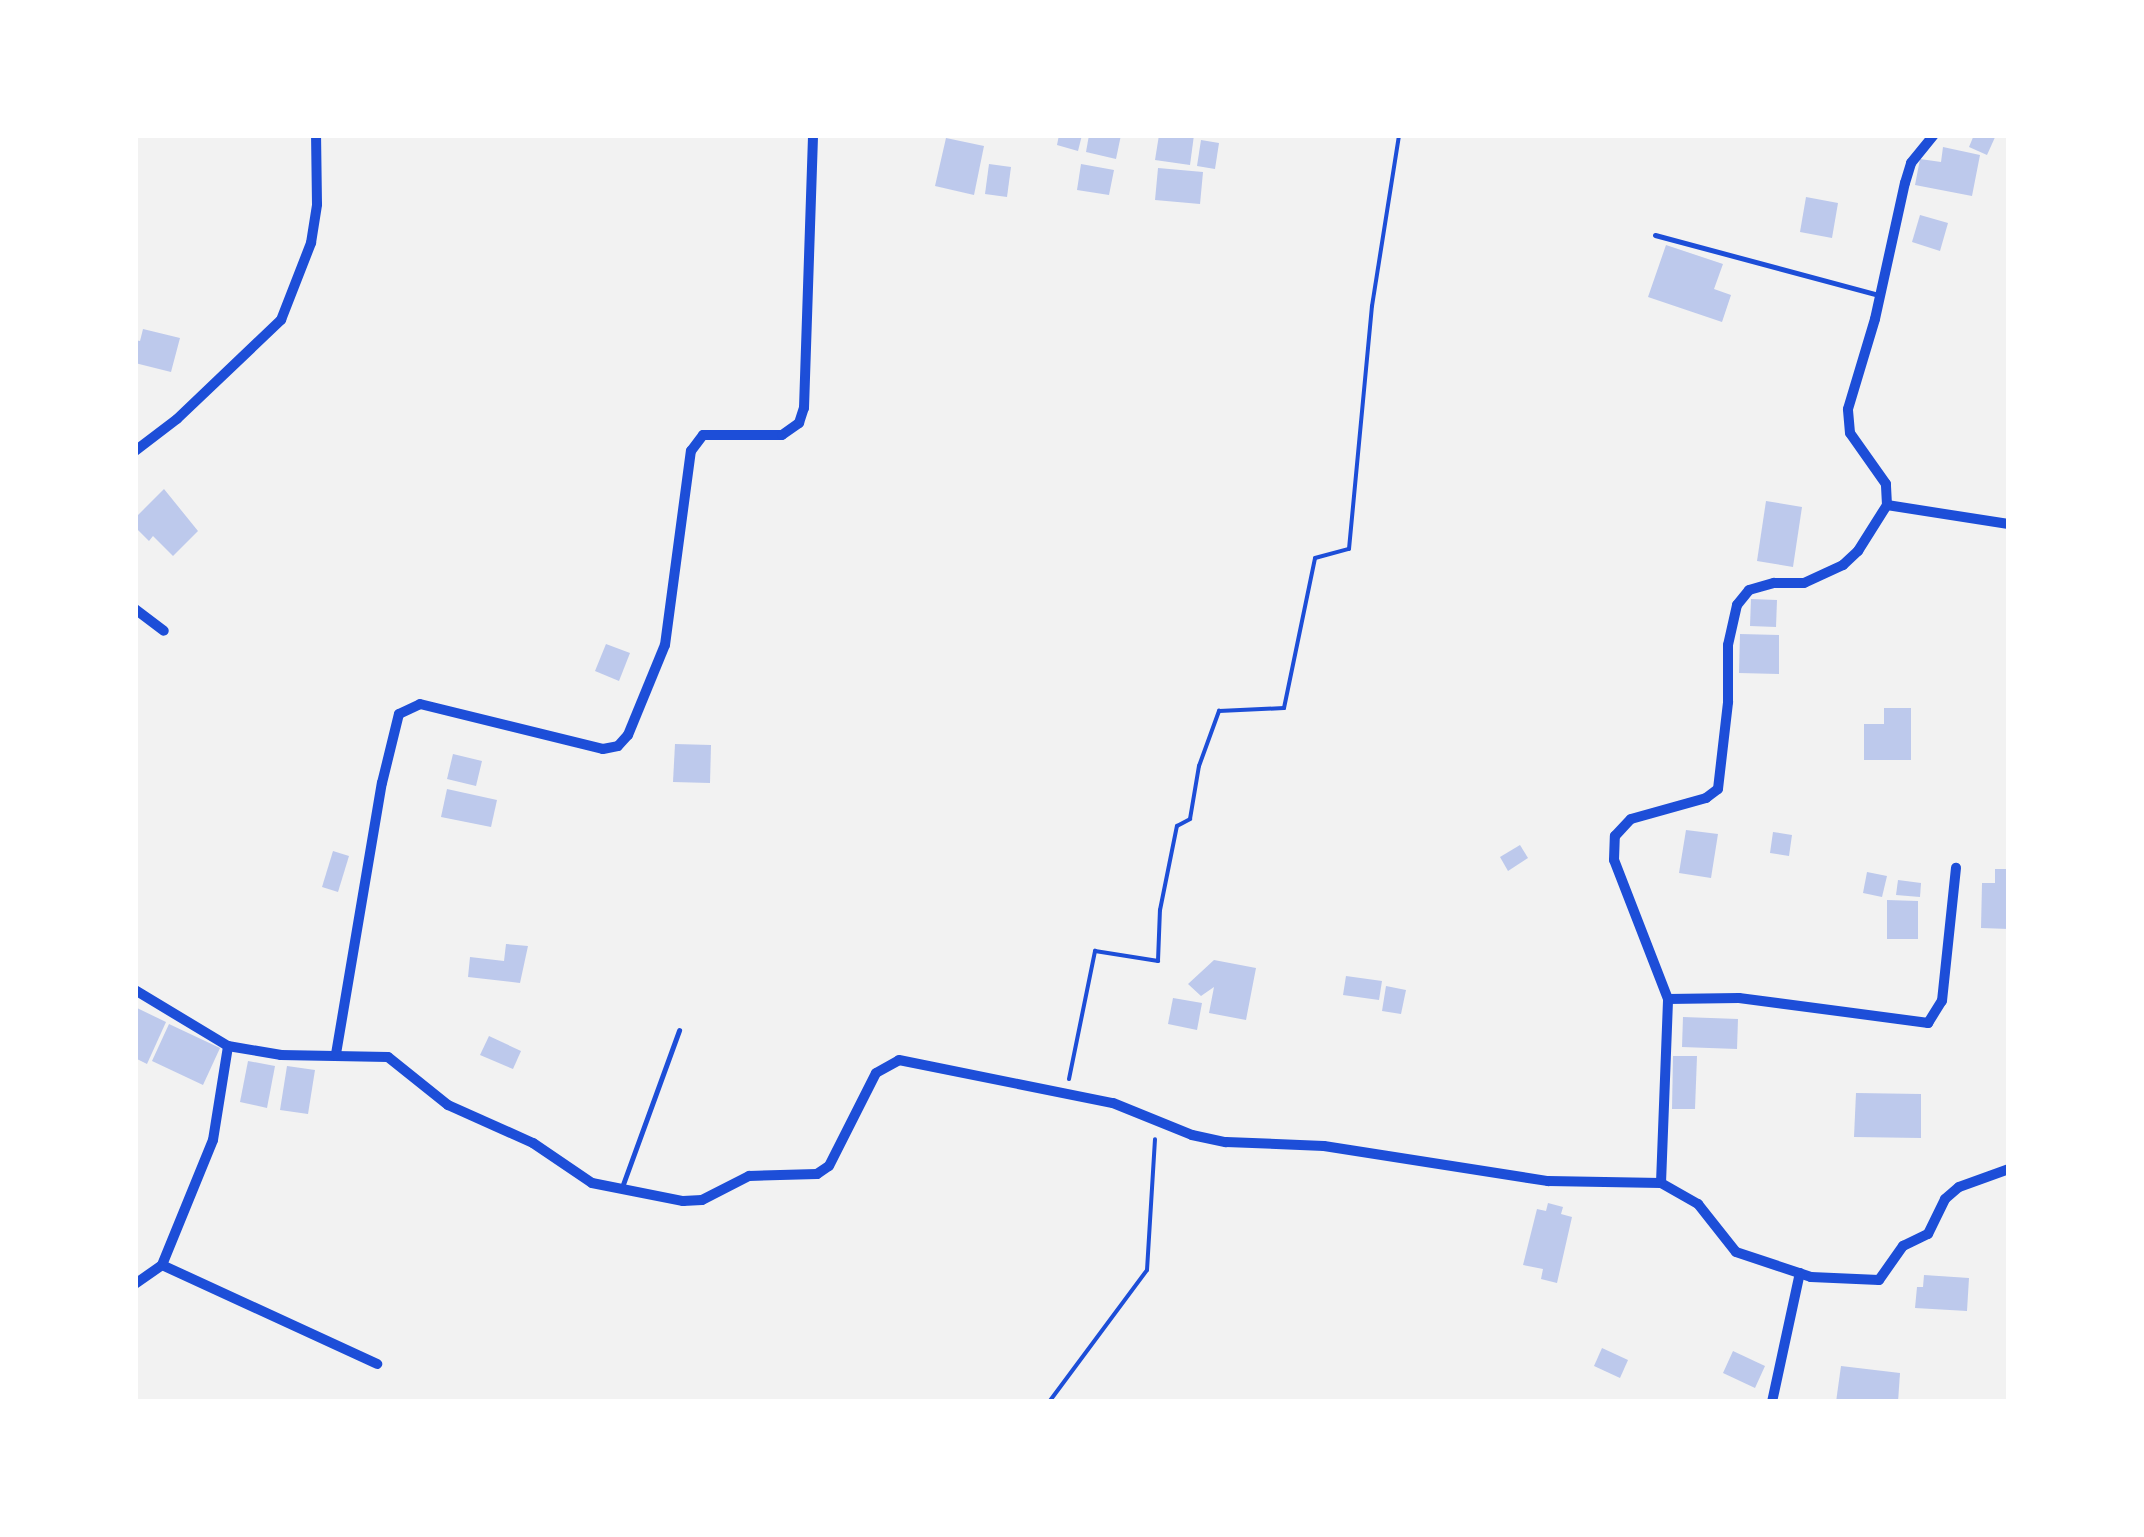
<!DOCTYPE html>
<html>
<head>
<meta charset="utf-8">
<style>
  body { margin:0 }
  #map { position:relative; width:2144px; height:1537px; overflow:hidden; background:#f2f2f2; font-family:Inter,sans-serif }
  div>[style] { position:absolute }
  .building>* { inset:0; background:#bdc9ec }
  .path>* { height:4px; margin:-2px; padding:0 2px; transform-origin:2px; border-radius:2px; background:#1d4ed8 }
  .service>* { height:5px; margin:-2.5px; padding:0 2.5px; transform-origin:2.5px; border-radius:2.5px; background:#1d4ed8 }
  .minor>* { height:10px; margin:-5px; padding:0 5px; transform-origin:5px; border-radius:5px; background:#1d4ed8 }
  span { translate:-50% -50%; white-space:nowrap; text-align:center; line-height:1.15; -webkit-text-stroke:8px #fff; paint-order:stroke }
  .frame { position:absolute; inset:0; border:138px solid #fff; pointer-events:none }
</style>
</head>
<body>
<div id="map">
  <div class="building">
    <i style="clip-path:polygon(1059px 135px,1082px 135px,1078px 151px,1057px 145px)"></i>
    <i style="clip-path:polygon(1089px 135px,1121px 135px,1116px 159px,1086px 152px)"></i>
    <i style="clip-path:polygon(1159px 135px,1194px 135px,1190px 165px,1155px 160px)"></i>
    <i style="clip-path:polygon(1974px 135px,1996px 135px,1987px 155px,1969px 147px)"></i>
    <i style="clip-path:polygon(946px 138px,984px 146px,974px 195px,935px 186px)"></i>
    <i style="clip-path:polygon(1201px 140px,1219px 143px,1215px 169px,1197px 166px)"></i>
    <i style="clip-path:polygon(1943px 147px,1980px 155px,1972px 196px,1915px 185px,1920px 159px,1941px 162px)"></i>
    <i style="clip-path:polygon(989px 164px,1011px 167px,1007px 197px,985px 194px)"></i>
    <i style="clip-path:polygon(1081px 164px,1114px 170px,1109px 195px,1077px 190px)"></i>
    <i style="clip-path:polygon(1158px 168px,1203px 172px,1200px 204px,1155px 200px)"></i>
    <i style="clip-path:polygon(1806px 197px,1838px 203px,1832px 238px,1800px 232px)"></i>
    <i style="clip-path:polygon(1920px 215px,1948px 223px,1940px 251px,1912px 242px)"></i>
    <i style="clip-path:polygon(1666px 245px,1723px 264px,1714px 289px,1731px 295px,1722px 322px,1648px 297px)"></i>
    <i style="clip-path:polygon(143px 329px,180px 338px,171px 372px,135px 363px,135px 340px,140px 341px)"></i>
    <i style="clip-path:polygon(164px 489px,198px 531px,173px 556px,153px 536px,149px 541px,135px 527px,135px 518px)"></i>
    <i style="clip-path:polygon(1766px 501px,1802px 507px,1793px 567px,1757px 561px)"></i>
    <i style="clip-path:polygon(1751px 599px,1777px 600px,1776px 627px,1750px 626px)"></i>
    <i style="clip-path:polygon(1740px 634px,1779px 635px,1779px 674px,1739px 673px)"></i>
    <i style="clip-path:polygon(606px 644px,630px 653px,619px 681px,595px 671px)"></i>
    <i style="clip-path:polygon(1884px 708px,1911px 708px,1911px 760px,1864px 760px,1864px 724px,1884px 724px)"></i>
    <i style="clip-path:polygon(675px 744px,711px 745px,710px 783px,673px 782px)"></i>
    <i style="clip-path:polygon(453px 754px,482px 761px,476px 786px,447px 779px)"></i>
    <i style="clip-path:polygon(447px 789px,497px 800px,491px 827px,441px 817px)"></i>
    <i style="clip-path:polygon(1686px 830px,1718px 834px,1711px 878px,1679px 873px)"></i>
    <i style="clip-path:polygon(1773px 832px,1792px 835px,1789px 856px,1770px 853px)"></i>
    <i style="clip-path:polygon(1520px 845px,1528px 858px,1508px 871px,1500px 857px)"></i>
    <i style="clip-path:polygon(333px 851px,349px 856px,338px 892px,322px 887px)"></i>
    <i style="clip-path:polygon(1995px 869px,2009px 869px,2009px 929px,1981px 928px,1982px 883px,1995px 883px)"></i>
    <i style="clip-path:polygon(1867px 872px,1887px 876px,1882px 897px,1863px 893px)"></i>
    <i style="clip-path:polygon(1898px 880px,1921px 883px,1920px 897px,1896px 895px)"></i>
    <i style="clip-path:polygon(1887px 900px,1918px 901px,1918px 939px,1887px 939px)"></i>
    <i style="clip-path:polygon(506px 944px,528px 946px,520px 983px,468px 977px,470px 957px,504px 961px)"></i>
    <i style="clip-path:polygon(1214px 960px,1256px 968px,1246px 1020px,1209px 1013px,1214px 987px,1201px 996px,1188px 984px)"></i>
    <i style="clip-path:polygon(1346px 976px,1382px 981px,1379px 1000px,1343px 995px)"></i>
    <i style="clip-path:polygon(1386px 986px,1406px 990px,1401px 1014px,1382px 1011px)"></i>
    <i style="clip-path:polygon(1173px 998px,1202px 1003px,1197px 1030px,1168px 1024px)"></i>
    <i style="clip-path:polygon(135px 1007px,166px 1022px,147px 1064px,135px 1058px)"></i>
    <i style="clip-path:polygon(1683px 1017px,1738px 1019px,1737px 1049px,1682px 1047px)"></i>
    <i style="clip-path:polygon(169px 1024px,220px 1048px,203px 1085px,152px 1061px)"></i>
    <i style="clip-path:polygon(489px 1036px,521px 1051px,513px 1069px,480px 1055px)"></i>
    <i style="clip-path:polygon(1673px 1056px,1697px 1056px,1695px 1109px,1672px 1109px)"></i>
    <i style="clip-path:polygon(248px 1061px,275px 1066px,267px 1108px,240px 1102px)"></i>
    <i style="clip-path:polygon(287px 1066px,315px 1070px,308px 1114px,280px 1110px)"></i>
    <i style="clip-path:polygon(1856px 1093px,1921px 1094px,1921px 1138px,1854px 1137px)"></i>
    <i style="clip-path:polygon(1548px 1203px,1563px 1207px,1561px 1214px,1572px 1217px,1557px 1283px,1541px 1279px,1543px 1269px,1523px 1265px,1537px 1209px,1546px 1211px)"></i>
    <i style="clip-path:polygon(1924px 1275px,1969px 1278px,1967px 1311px,1915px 1308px,1917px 1287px,1923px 1287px)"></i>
    <i style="clip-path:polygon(1602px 1348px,1628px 1360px,1620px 1378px,1594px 1366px)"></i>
    <i style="clip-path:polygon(1733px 1351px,1765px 1366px,1755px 1388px,1723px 1373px)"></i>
    <i style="clip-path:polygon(1841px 1366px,1900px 1373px,1898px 1402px,1836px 1402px)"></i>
  </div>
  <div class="path">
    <i style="left:1069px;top:1079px;width:131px;rotate:-78.5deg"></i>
    <i style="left:1095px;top:951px;width:64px;rotate:9deg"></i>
    <i style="left:1158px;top:961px;width:51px;rotate:-87.8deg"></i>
    <i style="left:1160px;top:910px;width:86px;rotate:-78.6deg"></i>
    <i style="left:1177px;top:826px;width:15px;rotate:-28deg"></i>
    <i style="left:1190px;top:819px;width:54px;rotate:-80.4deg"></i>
    <i style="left:1199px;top:766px;width:59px;rotate:-70deg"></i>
    <i style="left:1219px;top:711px;width:65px;rotate:-2.6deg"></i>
    <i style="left:1284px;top:708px;width:153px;rotate:-78.3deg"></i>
    <i style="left:1315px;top:558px;width:35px;rotate:-15deg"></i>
    <i style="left:1349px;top:549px;width:244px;rotate:-84.6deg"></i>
    <i style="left:1372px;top:306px;width:173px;rotate:-81deg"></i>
    <i style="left:1049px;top:1402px;width:164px;rotate:-53.4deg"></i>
    <i style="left:1147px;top:1270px;width:131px;rotate:-86.5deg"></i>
  </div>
  <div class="service">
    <i style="left:1655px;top:235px;width:232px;rotate:15deg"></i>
    <i style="left:622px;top:1187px;width:167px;rotate:-70deg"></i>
  </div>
  <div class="minor">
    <i style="left:135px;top:451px;width:53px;rotate:-37.3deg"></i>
    <i style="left:177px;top:419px;width:144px;rotate:-43.6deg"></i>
    <i style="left:281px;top:320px;width:83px;rotate:-68.7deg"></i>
    <i style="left:311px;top:243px;width:39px;rotate:-81deg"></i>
    <i style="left:317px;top:204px;width:69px;rotate:-90.8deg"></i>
    <i style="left:1887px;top:505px;width:123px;rotate:8.9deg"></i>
    <i style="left:135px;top:609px;width:36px;rotate:37deg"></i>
    <i style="left:135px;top:990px;width:109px;rotate:31.1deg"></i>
    <i style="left:228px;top:1046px;width:54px;rotate:9.6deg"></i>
    <i style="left:281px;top:1055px;width:107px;rotate:1.1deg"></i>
    <i style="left:388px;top:1057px;width:77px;rotate:38.7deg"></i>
    <i style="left:448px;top:1105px;width:93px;rotate:24.1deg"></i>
    <i style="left:533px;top:1143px;width:71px;rotate:34.1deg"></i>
    <i style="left:592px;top:1183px;width:93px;rotate:11.2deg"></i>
    <i style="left:683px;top:1201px;width:19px;rotate:-3deg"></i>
    <i style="left:702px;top:1200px;width:53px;rotate:-27.1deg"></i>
    <i style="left:749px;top:1176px;width:68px;rotate:-1.7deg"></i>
    <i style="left:817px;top:1174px;width:14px;rotate:-34deg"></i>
    <i style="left:829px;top:1166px;width:104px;rotate:-63.2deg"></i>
    <i style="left:876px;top:1073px;width:26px;rotate:-29deg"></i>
    <i style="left:899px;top:1060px;width:218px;rotate:11.4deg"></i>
    <i style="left:1113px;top:1103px;width:85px;rotate:22.1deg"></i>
    <i style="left:1192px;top:1135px;width:35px;rotate:12deg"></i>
    <i style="left:1226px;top:1142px;width:98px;rotate:2.3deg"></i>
    <i style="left:1324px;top:1146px;width:227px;rotate:8.9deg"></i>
    <i style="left:1548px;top:1181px;width:113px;rotate:1deg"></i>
    <i style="left:1661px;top:1183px;width:43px;rotate:29.6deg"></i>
    <i style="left:1698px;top:1204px;width:61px;rotate:51.6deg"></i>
    <i style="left:1736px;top:1252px;width:79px;rotate:18.4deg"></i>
    <i style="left:1811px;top:1277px;width:68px;rotate:2.5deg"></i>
    <i style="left:1879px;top:1280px;width:42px;rotate:-54.8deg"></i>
    <i style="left:1903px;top:1246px;width:28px;rotate:-26deg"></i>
    <i style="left:1928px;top:1234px;width:39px;rotate:-64deg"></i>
    <i style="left:1945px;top:1199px;width:18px;rotate:-41deg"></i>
    <i style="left:1959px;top:1187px;width:53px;rotate:-19.8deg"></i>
    <i style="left:1668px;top:999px;width:71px;rotate:-0.8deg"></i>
    <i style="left:1739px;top:998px;width:191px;rotate:7.5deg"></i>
    <i style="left:1928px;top:1023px;width:26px;rotate:-58deg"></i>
    <i style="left:1942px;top:1001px;width:134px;rotate:-84deg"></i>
    <i style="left:336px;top:1054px;width:275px;rotate:-80.4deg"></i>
    <i style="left:382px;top:783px;width:71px;rotate:-76.2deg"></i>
    <i style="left:399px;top:714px;width:23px;rotate:-25deg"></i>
    <i style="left:420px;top:704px;width:188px;rotate:13.8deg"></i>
    <i style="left:603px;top:749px;width:15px;rotate:-11deg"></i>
    <i style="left:618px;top:746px;width:15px;rotate:-48deg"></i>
    <i style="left:628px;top:735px;width:97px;rotate:-67.7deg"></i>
    <i style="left:665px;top:645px;width:196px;rotate:-82.4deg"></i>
    <i style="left:691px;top:451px;width:20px;rotate:-53deg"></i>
    <i style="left:703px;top:435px;width:79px"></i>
    <i style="left:782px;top:435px;width:21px;rotate:-35deg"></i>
    <i style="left:799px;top:423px;width:16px;rotate:-72deg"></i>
    <i style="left:804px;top:408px;width:273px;rotate:-88.1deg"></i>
    <i style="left:1661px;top:1183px;width:184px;rotate:-87.8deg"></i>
    <i style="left:1668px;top:999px;width:149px;rotate:-111.2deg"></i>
    <i style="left:1614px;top:860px;width:24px;rotate:-88deg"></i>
    <i style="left:1615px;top:836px;width:23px;rotate:-47deg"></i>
    <i style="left:1631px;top:819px;width:78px;rotate:-15.6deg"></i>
    <i style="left:1706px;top:798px;width:15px;rotate:-37deg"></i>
    <i style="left:1718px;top:789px;width:88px;rotate:-83.4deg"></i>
    <i style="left:1728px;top:702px;width:57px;rotate:-90deg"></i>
    <i style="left:1728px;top:645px;width:41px;rotate:-77.3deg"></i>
    <i style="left:1737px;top:605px;width:19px;rotate:-51deg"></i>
    <i style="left:1749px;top:590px;width:26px;rotate:-16deg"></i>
    <i style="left:1774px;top:583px;width:30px"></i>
    <i style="left:1804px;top:583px;width:43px;rotate:-24.8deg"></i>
    <i style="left:1843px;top:565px;width:21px;rotate:-43deg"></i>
    <i style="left:1858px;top:551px;width:54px;rotate:-57.8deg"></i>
    <i style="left:1887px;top:505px;width:21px;rotate:-93deg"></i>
    <i style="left:1886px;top:484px;width:62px;rotate:-125.2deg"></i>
    <i style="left:1850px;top:433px;width:24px;rotate:-95deg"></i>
    <i style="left:1848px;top:409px;width:94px;rotate:-73.3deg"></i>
    <i style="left:1875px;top:319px;width:139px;rotate:-77.6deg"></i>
    <i style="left:1905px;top:183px;width:21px;rotate:-73deg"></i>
    <i style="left:1911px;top:163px;width:36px;rotate:-51deg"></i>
    <i style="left:162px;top:1265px;width:237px;rotate:24.7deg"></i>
    <i style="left:135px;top:1284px;width:33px;rotate:-35deg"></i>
    <i style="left:162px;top:1265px;width:135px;rotate:-67.8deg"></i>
    <i style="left:213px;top:1140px;width:95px;rotate:-80.9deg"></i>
    <i style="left:1772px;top:1402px;width:132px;rotate:-77.8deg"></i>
  </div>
  <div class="frame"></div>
</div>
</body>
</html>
